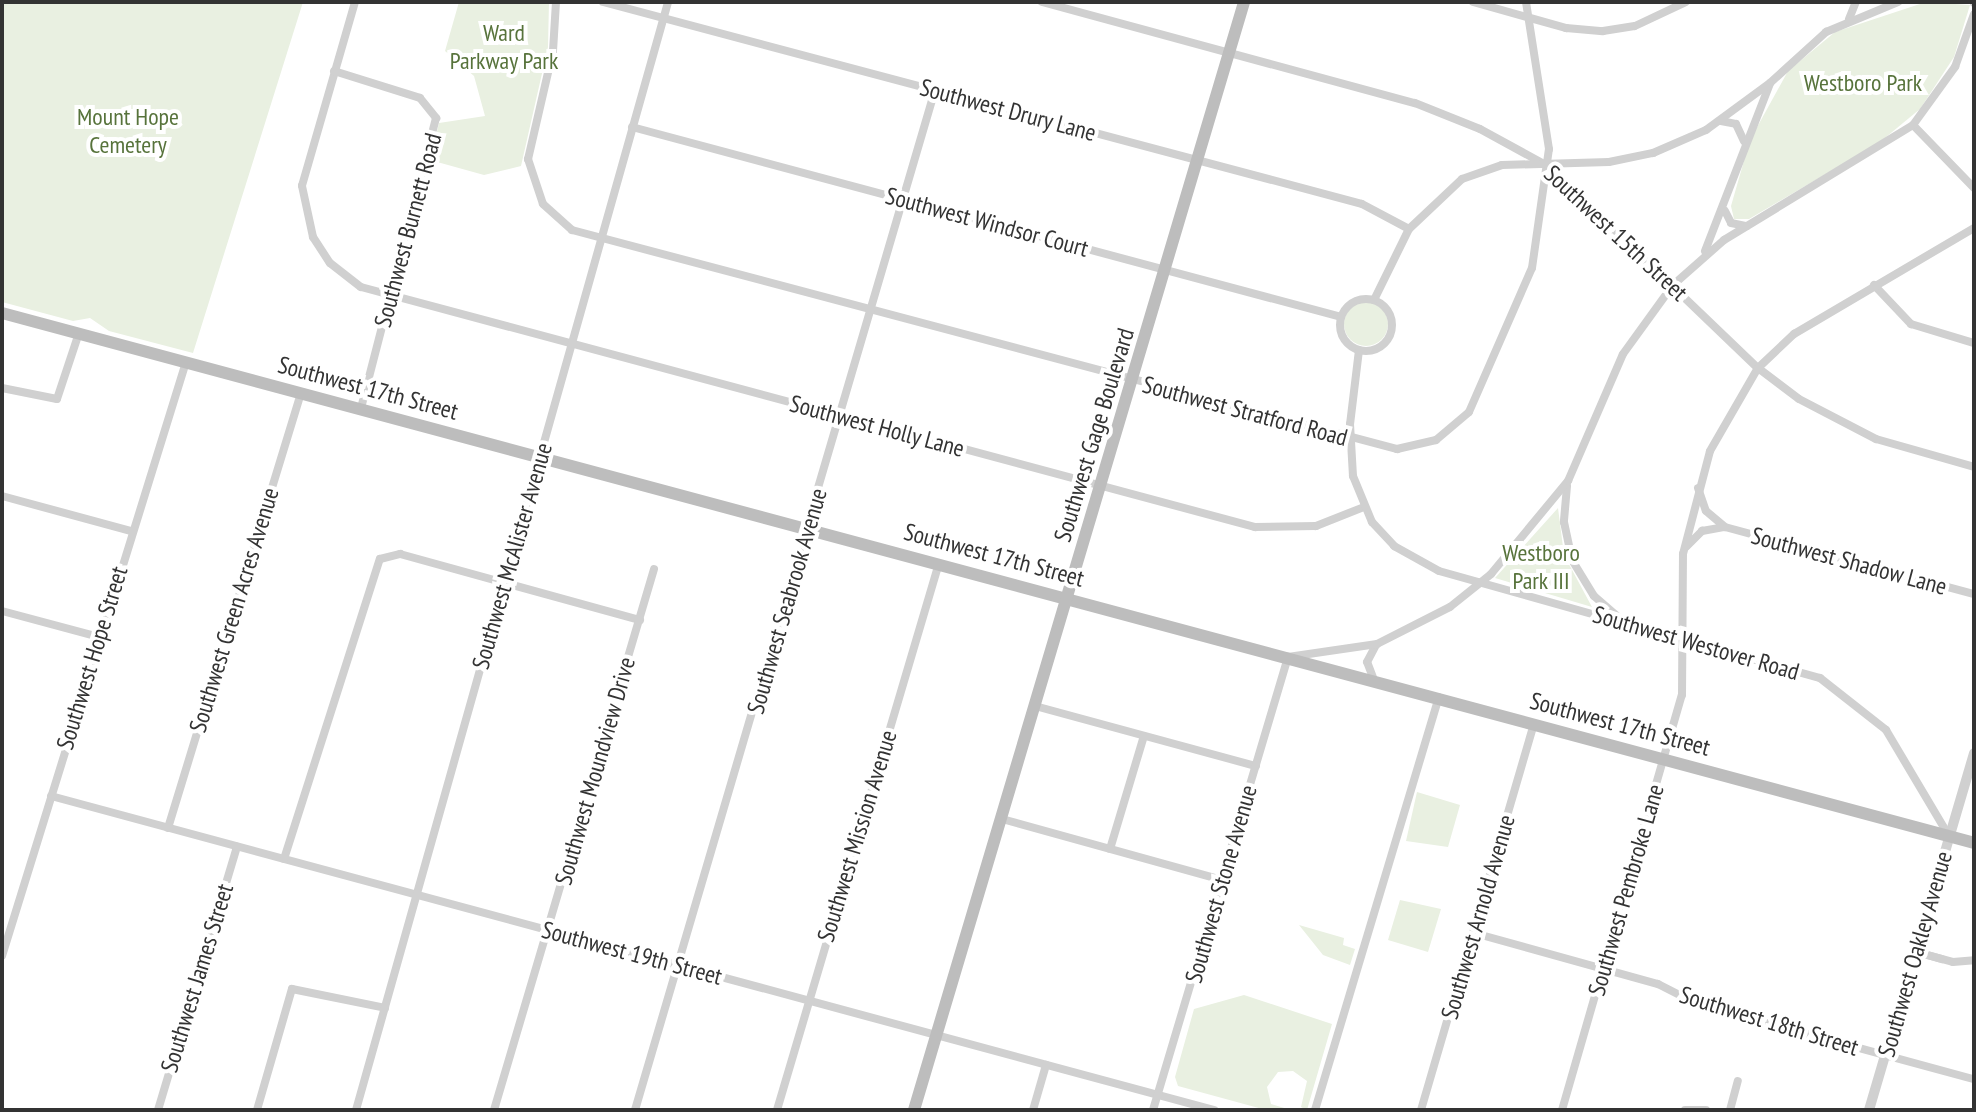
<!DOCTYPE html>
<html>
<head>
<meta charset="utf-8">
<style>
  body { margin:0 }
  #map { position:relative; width:1976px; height:1112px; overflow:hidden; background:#fff; font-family:"PT Sans Narrow",sans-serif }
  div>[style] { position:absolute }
  .green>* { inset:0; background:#e9f0e1 }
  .round { border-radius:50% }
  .minor>* { height:8px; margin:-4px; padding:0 4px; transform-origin:4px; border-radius:4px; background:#d0d0d0 }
  .minor>.ring { margin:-4px; padding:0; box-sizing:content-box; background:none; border:8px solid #d0d0d0; border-radius:50% }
  .tertiary>* { height:10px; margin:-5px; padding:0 5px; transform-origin:5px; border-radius:5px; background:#d0d0d0 }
  .secondary>* { height:12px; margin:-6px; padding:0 6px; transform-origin:6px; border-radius:6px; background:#bdbdbd }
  span { translate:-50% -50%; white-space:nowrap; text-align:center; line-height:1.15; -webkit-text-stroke:8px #fff; paint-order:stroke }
  .park-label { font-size:24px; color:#57733b }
  .street-label { font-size:24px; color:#333 }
  .frame { position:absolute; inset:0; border:4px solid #333; pointer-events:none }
</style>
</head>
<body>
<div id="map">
  <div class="green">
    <i style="clip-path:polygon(2px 2px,303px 2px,193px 353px,109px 331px,90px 318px,73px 321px,2px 302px)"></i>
    <i style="clip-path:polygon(459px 2px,549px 2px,548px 47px,521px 166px,484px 175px,430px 160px,439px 123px,485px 116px,474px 76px,445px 51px)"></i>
    <i style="clip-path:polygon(1926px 2px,1970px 5px,1954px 57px,1920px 109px,1880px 142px,1749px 219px,1734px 219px,1731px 206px,1750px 140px,1788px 71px,1835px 32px)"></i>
    <i class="round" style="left:1344px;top:302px;width:44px;height:44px"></i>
    <i style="clip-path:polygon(1558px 508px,1564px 555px,1592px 607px,1495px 578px)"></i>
    <i style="clip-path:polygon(1417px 792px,1460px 805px,1448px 847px,1406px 841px)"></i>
    <i style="clip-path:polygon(1400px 900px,1441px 909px,1428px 952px,1388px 940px)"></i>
    <i style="clip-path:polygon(1299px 925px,1344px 938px,1343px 945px,1355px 949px,1350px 965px,1323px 955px)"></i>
    <i style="clip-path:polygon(1244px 995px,1332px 1024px,1307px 1110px,1301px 1107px,1307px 1081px,1293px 1071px,1278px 1072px,1267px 1087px,1271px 1104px,1291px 1110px,1266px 1110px,1178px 1086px,1175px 1077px,1194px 1009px)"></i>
  </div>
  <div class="minor">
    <i style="left:355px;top:2px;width:191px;rotate:106.1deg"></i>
    <i style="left:302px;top:186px;width:52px;rotate:77.8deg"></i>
    <i style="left:313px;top:237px;width:31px;rotate:57deg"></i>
    <i style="left:330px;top:263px;width:39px;rotate:38deg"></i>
    <i style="left:361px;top:287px;width:926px;rotate:15.03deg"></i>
    <i style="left:1255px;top:527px;width:61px;rotate:-0.9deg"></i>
    <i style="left:1316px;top:526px;width:52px;rotate:-21.6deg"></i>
    <i style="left:556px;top:2px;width:49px;rotate:93.5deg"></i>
    <i style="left:553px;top:51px;width:111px;rotate:103deg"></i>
    <i style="left:528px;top:159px;width:47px;rotate:71.6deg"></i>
    <i style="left:543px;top:204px;width:39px;rotate:42deg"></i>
    <i style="left:572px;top:230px;width:854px;rotate:14.87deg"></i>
    <i style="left:1397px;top:449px;width:40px;rotate:-13deg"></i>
    <i style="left:1436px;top:440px;width:43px;rotate:-40.3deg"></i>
    <i style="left:1469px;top:412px;width:157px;rotate:-66.4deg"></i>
    <i style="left:1532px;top:268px;width:120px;rotate:-81.9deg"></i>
    <i style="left:1549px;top:149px;width:149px;rotate:-98.9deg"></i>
    <i style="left:603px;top:2px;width:785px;rotate:14.9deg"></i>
    <i style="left:1362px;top:204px;width:53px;rotate:28deg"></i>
    <i style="left:1042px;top:2px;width:386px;rotate:15.2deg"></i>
    <i style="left:1415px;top:103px;width:70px;rotate:21.8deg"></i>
    <i style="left:1480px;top:129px;width:75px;rotate:28.6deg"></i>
    <i style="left:1546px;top:165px;width:294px;rotate:43.8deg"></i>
    <i style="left:1758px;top:368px;width:51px;rotate:37.1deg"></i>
    <i style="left:1799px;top:399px;width:87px;rotate:27.5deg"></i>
    <i style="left:1876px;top:439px;width:102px;rotate:15.9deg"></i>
    <i style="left:1473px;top:2px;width:97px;rotate:15.6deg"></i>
    <i style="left:1566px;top:28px;width:37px;rotate:5deg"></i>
    <i style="left:1603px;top:31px;width:32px;rotate:-9deg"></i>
    <i style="left:1635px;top:26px;width:56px;rotate:-25.2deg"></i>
    <i style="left:1974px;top:2px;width:1px;rotate:90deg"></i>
    <i style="left:1849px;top:19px;width:18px;rotate:-68deg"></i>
    <i style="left:334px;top:71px;width:90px;rotate:17.4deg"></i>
    <i style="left:420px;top:98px;width:26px;rotate:51deg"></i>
    <i style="left:436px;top:118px;width:301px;rotate:104.5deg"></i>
    <i style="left:1721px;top:121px;width:15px;rotate:11deg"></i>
    <i style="left:1736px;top:124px;width:19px;rotate:65deg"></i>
    <i style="left:1913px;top:125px;width:88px;rotate:45.9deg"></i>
    <i style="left:632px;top:127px;width:734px;rotate:15deg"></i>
    <i style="left:1725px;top:211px;width:13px;rotate:63deg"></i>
    <i style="left:1731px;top:223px;width:16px;rotate:11deg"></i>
    <i style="left:1705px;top:251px;width:180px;rotate:-68.8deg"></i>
    <i style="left:1770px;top:83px;width:76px;rotate:-42.3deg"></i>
    <i style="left:1826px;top:32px;width:78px;rotate:-22.6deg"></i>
    <i style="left:1874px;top:285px;width:54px;rotate:46.5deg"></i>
    <i style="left:1911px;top:324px;width:66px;rotate:16.8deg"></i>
    <i class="ring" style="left:1340px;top:299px;width:44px;height:44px"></i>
    <i style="left:1374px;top:300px;width:79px;rotate:-63.8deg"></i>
    <i style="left:1409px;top:229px;width:73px;rotate:-43.3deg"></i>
    <i style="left:1462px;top:179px;width:42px;rotate:-19.3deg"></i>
    <i style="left:1502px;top:165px;width:107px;rotate:-1.6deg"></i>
    <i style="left:1609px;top:162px;width:45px;rotate:-11.6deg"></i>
    <i style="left:1653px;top:153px;width:58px;rotate:-23.5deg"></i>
    <i style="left:1706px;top:130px;width:79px;rotate:-36.3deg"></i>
    <i style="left:1359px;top:350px;width:75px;rotate:96.9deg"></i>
    <i style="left:1350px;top:424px;width:52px;rotate:86.7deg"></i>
    <i style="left:1353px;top:476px;width:50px;rotate:67.6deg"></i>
    <i style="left:1372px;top:522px;width:33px;rotate:47deg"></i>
    <i style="left:1394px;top:546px;width:51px;rotate:29.1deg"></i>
    <i style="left:1439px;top:571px;width:396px;rotate:15.7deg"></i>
    <i style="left:1820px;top:678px;width:84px;rotate:38.2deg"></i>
    <i style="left:1886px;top:730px;width:123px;rotate:59.3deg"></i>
    <i style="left:2px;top:388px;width:56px;rotate:11.3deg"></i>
    <i style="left:57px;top:399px;width:70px;rotate:-71.6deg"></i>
    <i style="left:1567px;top:486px;width:36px;rotate:95deg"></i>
    <i style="left:1564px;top:522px;width:39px;rotate:78deg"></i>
    <i style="left:1572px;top:560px;width:42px;rotate:58.6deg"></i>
    <i style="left:1594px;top:596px;width:37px;rotate:41deg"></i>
    <i style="left:1698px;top:488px;width:24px;rotate:71deg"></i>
    <i style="left:1706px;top:511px;width:25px;rotate:40deg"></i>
    <i style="left:1725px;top:527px;width:258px;rotate:15.1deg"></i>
    <i style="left:2px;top:496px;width:134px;rotate:15.2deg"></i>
    <i style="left:1686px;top:547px;width:23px;rotate:-45deg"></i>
    <i style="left:1702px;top:531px;width:22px;rotate:-10deg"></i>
    <i style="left:2px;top:611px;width:100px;rotate:15deg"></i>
    <i style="left:1374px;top:680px;width:19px;rotate:-111deg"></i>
    <i style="left:1367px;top:662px;width:19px;rotate:-62deg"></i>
    <i style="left:1035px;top:706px;width:229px;rotate:15.2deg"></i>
    <i style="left:51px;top:796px;width:1205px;rotate:15.11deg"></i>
    <i style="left:1002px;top:819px;width:228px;rotate:15.5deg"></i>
    <i style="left:168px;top:828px;width:455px;rotate:-73deg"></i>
    <i style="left:1110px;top:849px;width:118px;rotate:-73.3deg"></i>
    <i style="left:284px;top:859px;width:315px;rotate:-72.3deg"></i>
    <i style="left:380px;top:559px;width:21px;rotate:-14deg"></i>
    <i style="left:400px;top:554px;width:249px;rotate:15.4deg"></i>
    <i style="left:1474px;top:933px;width:191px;rotate:15.5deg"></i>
    <i style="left:1658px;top:984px;width:44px;rotate:27.1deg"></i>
    <i style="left:1697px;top:1004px;width:287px;rotate:15.2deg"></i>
    <i style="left:1916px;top:952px;width:38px;rotate:15deg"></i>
    <i style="left:1953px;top:962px;width:21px;rotate:-5deg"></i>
    <i style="left:1917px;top:952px;width:26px;rotate:16deg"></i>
    <i style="left:2px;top:956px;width:622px;rotate:-72.79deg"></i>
    <i style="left:158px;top:1110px;width:275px;rotate:-73.3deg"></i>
    <i style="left:257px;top:1110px;width:126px;rotate:-73.9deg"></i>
    <i style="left:292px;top:989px;width:95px;rotate:11.5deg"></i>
    <i style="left:356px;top:1110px;width:1151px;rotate:-74.27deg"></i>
    <i style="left:494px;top:1110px;width:564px;rotate:-73.52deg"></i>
    <i style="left:635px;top:1110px;width:1063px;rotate:-73.61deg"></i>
    <i style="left:777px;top:1110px;width:570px;rotate:-73.5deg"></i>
    <i style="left:1033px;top:1110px;width:47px;rotate:-73.9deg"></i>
    <i style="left:1153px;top:1110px;width:473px;rotate:-73.4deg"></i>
    <i style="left:1288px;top:657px;width:90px;rotate:-8.3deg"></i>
    <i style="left:1377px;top:644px;width:82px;rotate:-26.9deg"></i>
    <i style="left:1450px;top:607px;width:53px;rotate:-38.8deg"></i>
    <i style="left:1491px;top:574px;width:121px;rotate:-50.4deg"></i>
    <i style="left:1568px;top:481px;width:138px;rotate:-66.6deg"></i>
    <i style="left:1623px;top:354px;width:85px;rotate:-54.1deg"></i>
    <i style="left:1673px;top:285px;width:68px;rotate:-41.4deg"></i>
    <i style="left:1724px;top:240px;width:221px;rotate:-31.3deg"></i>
    <i style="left:1913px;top:125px;width:72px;rotate:-54.1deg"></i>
    <i style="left:1955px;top:67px;width:56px;rotate:-70.3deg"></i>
    <i style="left:1315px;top:1110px;width:431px;rotate:-73.3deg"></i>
    <i style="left:1421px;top:1110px;width:402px;rotate:-73.7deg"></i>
    <i style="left:1562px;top:1110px;width:432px;rotate:-73.9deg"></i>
    <i style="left:1682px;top:695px;width:141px;rotate:-89.6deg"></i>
    <i style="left:1683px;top:554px;width:106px;rotate:-75.3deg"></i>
    <i style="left:1710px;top:451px;width:96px;rotate:-60deg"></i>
    <i style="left:1758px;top:368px;width:50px;rotate:-43.4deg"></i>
    <i style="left:1794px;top:334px;width:209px;rotate:-30.5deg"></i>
    <i style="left:1685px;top:1110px;width:21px"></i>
    <i style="left:1730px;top:1110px;width:30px;rotate:-75deg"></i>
  </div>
  <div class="tertiary">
    <i style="left:1869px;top:1110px;width:372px;rotate:-73.6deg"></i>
  </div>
  <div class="secondary">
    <i style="left:2px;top:313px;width:2042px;rotate:15.04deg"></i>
    <i style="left:914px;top:1110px;width:1156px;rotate:-73.41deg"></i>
  </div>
  <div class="park-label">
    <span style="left:504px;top:47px">Ward<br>Parkway Park</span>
    <span style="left:1863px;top:83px">Westboro Park</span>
    <span style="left:128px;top:131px">Mount Hope<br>Cemetery</span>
    <span style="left:1541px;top:567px">Westboro<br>Park III</span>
  </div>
  <div class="street-label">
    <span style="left:1008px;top:110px;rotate:15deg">Southwest Drury Lane</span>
    <span style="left:987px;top:222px;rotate:15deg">Southwest Windsor Court</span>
    <span style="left:408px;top:230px;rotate:-75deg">Southwest Burnett Road</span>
    <span style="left:1616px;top:233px;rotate:43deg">Southwest 15th Street</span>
    <span style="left:368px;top:388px;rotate:15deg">Southwest 17th Street</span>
    <span style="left:1245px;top:411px;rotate:15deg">Southwest Stratford Road</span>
    <span style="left:877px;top:426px;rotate:15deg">Southwest Holly Lane</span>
    <span style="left:1094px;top:435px;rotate:-73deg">Southwest Gage Boulevard</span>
    <span style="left:994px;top:555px;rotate:15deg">Southwest 17th Street</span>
    <span style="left:512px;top:556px;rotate:-74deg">Southwest McAlister Avenue</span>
    <span style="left:1849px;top:561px;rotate:15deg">Southwest Shadow Lane</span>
    <span style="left:787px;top:601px;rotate:-74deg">Southwest Seabrook Avenue</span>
    <span style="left:234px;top:610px;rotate:-73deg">Southwest Green Acres Avenue</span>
    <span style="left:1696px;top:643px;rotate:16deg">Southwest Westover Road</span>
    <span style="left:92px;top:658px;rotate:-73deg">Southwest Hope Street</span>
    <span style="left:1620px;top:724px;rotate:15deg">Southwest 17th Street</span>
    <span style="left:595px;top:771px;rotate:-74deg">Southwest Moundview Drive</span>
    <span style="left:857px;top:836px;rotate:-73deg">Southwest Mission Avenue</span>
    <span style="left:1221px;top:884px;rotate:-74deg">Southwest Stone Avenue</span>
    <span style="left:1626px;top:890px;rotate:-74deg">Southwest Pembroke Lane</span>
    <span style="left:1478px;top:917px;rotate:-74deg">Southwest Arnold Avenue</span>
    <span style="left:632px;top:953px;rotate:15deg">Southwest 19th Street</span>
    <span style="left:1915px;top:954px;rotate:-74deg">Southwest Oakley Avenue</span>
    <span style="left:197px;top:978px;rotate:-73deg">Southwest James Street</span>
    <span style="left:1769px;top:1021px;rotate:17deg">Southwest 18th Street</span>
  </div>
  <div class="frame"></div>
</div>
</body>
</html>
